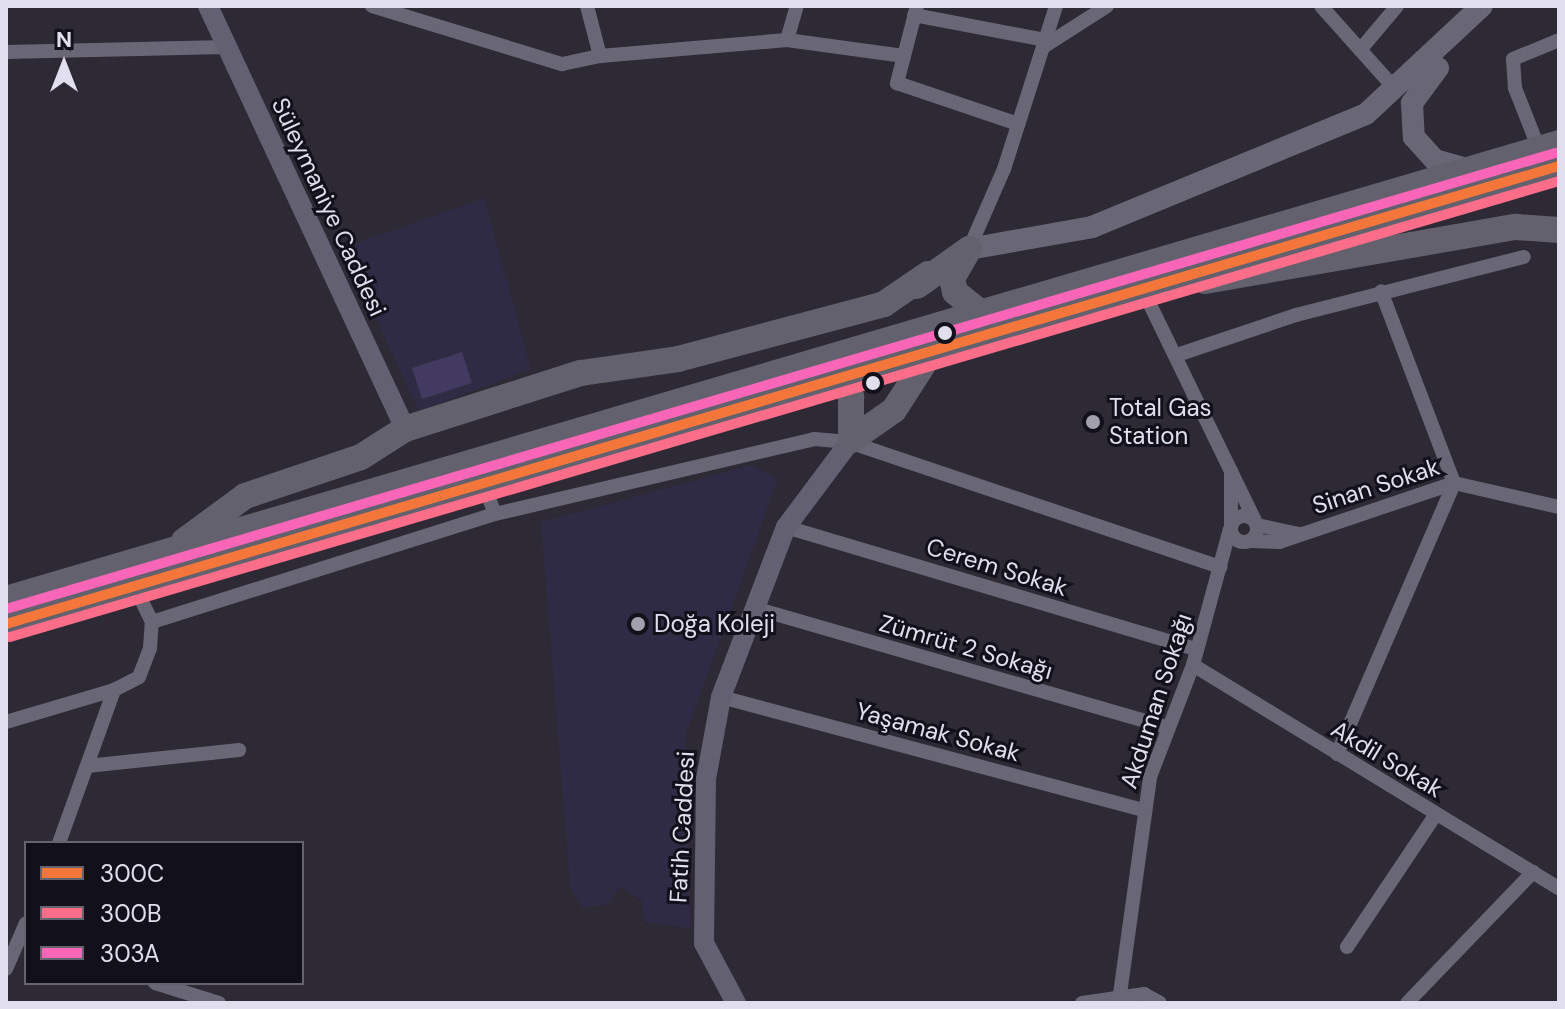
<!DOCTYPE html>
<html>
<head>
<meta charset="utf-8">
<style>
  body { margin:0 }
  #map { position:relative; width:1565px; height:1009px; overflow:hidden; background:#2d2a35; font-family:"DM Sans",sans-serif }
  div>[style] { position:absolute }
  .built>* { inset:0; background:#302b44 }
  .green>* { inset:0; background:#423a60 }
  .street>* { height:14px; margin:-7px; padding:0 7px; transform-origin:7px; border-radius:7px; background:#696676 }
  .street>.ring { margin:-7px; padding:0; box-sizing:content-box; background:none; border:14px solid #696676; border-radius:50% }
  .secondary>* { height:20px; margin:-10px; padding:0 10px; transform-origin:10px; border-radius:10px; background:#636071 }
  .primary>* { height:22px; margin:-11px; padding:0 11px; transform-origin:11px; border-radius:11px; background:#696676 }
  .highway>* { height:26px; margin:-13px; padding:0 13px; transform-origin:13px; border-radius:13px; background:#64616e }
  .bus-1>* { height:10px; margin:-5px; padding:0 5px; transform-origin:5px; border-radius:5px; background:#f5763a }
  .bus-2>* { height:10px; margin:-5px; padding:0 5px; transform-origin:5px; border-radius:5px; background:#fb6d88 }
  .bus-3>* { height:10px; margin:-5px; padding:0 5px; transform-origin:5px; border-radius:5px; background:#fa66b7 }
  .dots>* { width:22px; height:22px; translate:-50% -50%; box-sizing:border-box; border:4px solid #12101a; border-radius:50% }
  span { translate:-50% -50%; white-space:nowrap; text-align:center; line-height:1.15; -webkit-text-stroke:6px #12101a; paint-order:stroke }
  .street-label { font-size:24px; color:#e1dfed }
  .poi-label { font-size:24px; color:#e1dfed }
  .left { translate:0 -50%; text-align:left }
  .frame { position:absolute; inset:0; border:8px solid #e1dfed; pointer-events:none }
  .legend { position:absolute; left:24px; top:841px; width:280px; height:144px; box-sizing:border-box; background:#12101a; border:2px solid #65636e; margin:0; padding:10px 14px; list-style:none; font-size:24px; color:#e1dfed }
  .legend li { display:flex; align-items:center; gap:16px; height:40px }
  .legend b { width:40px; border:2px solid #65636e }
  .north { position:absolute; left:24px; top:24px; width:80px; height:80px; -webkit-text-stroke:6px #12101a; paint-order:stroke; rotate:0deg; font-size:22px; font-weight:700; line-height:32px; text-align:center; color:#e1dfed }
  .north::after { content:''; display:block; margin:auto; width:28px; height:36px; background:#e1dfed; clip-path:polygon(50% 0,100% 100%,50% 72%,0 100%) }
</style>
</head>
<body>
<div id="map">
  <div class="built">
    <i style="clip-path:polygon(484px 198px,531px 369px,419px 411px,343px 248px)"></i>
    <i style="clip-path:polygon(752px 465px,778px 478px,686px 734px,690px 928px,645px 922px,641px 900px,621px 886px,606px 905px,582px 907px,570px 886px,541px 522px)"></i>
  </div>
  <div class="green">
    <i style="clip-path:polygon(462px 352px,472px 383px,422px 399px,412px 368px)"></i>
  </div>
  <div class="street">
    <i style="left:372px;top:6px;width:199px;rotate:17deg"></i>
    <i style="left:562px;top:64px;width:39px;rotate:-12deg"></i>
    <i style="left:587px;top:6px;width:52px;rotate:75.4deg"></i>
    <i style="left:600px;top:56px;width:188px;rotate:-4.9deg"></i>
    <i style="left:787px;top:40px;width:118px;rotate:7.8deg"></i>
    <i style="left:917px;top:6px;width:80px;rotate:104.6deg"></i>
    <i style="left:897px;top:83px;width:128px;rotate:18.7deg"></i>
    <i style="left:1321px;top:6px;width:113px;rotate:48.2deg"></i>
    <i style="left:914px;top:15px;width:133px;rotate:10.8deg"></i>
    <i style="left:787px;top:40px;width:35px;rotate:-74deg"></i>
    <i style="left:1043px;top:47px;width:76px;rotate:-32.6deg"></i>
    <i style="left:1360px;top:50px;width:57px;rotate:-49.9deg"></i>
    <i style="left:6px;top:52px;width:220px;rotate:-1.3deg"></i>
    <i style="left:1539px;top:149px;width:66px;rotate:-111.5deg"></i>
    <i style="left:1515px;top:88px;width:29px;rotate:-94deg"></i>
    <i style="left:1513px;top:59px;width:50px;rotate:-22.4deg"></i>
    <i style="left:969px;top:249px;width:87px;rotate:-66.4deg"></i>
    <i style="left:1004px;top:169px;width:171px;rotate:-72.3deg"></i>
    <i style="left:1142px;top:288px;width:259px;rotate:64.1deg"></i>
    <i style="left:1177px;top:355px;width:126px;rotate:-18.6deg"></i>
    <i style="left:1296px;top:315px;width:235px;rotate:-14.3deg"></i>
    <i style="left:1231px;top:471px;width:53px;rotate:90deg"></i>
    <i style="left:482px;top:480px;width:36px;rotate:69deg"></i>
    <i class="ring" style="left:1231px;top:516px;width:12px;height:12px"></i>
    <i style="left:1257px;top:525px;width:43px;rotate:12.1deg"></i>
    <i style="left:786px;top:527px;width:428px;rotate:16.6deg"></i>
    <i style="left:1250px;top:541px;width:29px;rotate:2deg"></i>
    <i style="left:1279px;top:542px;width:185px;rotate:-18.6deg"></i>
    <i style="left:1454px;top:483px;width:108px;rotate:12.9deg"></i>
    <i style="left:754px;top:608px;width:429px;rotate:16.1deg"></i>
    <i style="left:152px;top:622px;width:360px;rotate:-17.5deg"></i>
    <i style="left:495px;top:514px;width:328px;rotate:-13.2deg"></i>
    <i style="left:814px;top:439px;width:35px;rotate:5deg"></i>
    <i style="left:849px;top:442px;width:392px;rotate:18.6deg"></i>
    <i style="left:1193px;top:665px;width:429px;rotate:31.4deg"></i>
    <i style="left:721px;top:697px;width:438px;rotate:15deg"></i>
    <i style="left:6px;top:722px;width:113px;rotate:-16.5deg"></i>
    <i style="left:1337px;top:754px;width:295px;rotate:-66.6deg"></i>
    <i style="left:1454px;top:483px;width:205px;rotate:-110.8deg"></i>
    <i style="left:87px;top:766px;width:153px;rotate:-6deg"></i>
    <i style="left:59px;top:843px;width:163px;rotate:-70.2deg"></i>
    <i style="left:114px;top:690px;width:28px;rotate:-27deg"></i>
    <i style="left:139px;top:677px;width:31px;rotate:-69deg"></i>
    <i style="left:150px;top:648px;width:26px;rotate:-86deg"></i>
    <i style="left:152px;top:622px;width:39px;rotate:-116deg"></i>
    <i style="left:1347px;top:947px;width:160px;rotate:-56.2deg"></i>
    <i style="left:6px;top:969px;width:50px;rotate:-66.5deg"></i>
    <i style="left:155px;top:983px;width:67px;rotate:17.4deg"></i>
    <i style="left:1120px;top:994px;width:219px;rotate:-82.1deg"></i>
    <i style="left:1150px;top:777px;width:120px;rotate:-69deg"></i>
    <i style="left:1193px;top:665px;width:141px;rotate:-74.8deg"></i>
    <i style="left:1082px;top:1003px;width:63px;rotate:-8.3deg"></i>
    <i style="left:1144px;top:994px;width:18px;rotate:29deg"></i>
    <i style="left:1407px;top:1003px;width:182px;rotate:-46.1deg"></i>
  </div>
  <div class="secondary">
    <i style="left:208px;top:6px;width:467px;rotate:65deg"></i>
    <i style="left:736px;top:1003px;width:68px;rotate:-118.1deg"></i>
    <i style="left:704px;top:943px;width:164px;rotate:-89.3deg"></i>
    <i style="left:706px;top:779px;width:83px;rotate:-79.6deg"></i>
    <i style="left:721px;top:697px;width:182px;rotate:-69.1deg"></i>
    <i style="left:786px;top:527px;width:109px;rotate:-53.2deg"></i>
  </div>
  <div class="primary">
    <i style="left:1438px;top:68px;width:44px;rotate:126.6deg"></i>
    <i style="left:1412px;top:103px;width:34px;rotate:87deg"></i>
    <i style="left:1414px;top:137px;width:31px;rotate:48deg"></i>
    <i style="left:1435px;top:160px;width:35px;rotate:16deg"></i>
    <i style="left:969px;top:249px;width:125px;rotate:-10.1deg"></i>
    <i style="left:1092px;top:227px;width:296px;rotate:-22.4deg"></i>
    <i style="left:1366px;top:114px;width:158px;rotate:-43deg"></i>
  </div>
  <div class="highway">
    <i style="left:969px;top:249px;width:34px;rotate:120deg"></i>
    <i style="left:952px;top:279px;width:13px;rotate:77deg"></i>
    <i style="left:955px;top:292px;width:28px;rotate:39deg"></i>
    <i style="left:1205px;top:281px;width:316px;rotate:-9.9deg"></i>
    <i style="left:1516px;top:227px;width:43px;rotate:4deg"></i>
    <i style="left:917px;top:286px;width:64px;rotate:-35.4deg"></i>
    <i style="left:840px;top:376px;width:24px;rotate:62deg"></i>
    <i style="left:851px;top:397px;width:43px;rotate:90deg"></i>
    <i style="left:851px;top:440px;width:52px;rotate:-34.9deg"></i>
    <i style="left:894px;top:410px;width:74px;rotate:-57.2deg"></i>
    <i style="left:184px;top:541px;width:76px;rotate:-36.4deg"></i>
    <i style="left:245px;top:496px;width:122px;rotate:-18.6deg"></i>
    <i style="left:361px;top:457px;width:52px;rotate:-32.5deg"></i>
    <i style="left:405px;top:429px;width:185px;rotate:-17.7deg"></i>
    <i style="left:581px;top:373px;width:98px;rotate:-8.2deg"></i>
    <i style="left:678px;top:359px;width:213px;rotate:-14.9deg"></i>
    <i style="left:884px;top:304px;width:53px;rotate:-34.3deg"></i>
    <i style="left:6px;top:599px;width:1619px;rotate:-16.36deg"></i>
    <i style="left:6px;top:624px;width:1619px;rotate:-16.43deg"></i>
  </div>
  <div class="bus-1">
    <i style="left:6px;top:624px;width:1619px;rotate:-16.43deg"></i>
  </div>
  <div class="bus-2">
    <i style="left:10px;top:637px;width:1615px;rotate:-16.4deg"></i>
  </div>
  <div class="bus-3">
    <i style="left:6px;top:609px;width:1615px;rotate:-16.4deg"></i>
  </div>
  <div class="dots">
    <i style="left:945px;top:333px;background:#e1dfed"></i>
    <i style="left:873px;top:383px;background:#e1dfed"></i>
    <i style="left:1093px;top:422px;background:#a2a0ad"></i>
    <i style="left:638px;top:624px;background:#a2a0ad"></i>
  </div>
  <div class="street-label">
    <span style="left:329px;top:207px;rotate:65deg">Süleymaniye Caddesi</span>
    <span style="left:1376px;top:486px;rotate:-18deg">Sinan Sokak</span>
    <span style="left:997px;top:567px;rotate:17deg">Cerem Sokak</span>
    <span style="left:966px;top:647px;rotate:16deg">Zümrüt 2 Sokağı</span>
    <span style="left:1156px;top:701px;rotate:-72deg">Akduman Sokağı</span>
    <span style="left:938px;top:732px;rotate:15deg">Yaşamak Sokak</span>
    <span style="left:1387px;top:759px;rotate:31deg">Akdil Sokak</span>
    <span style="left:682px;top:827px;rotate:-87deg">Fatih Caddesi</span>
  </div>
  <div class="poi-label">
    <span class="left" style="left:1109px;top:422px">Total Gas<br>Station</span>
    <span class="left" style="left:654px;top:624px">Doğa Koleji</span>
  </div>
  <div class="frame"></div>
  <ul class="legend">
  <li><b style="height:10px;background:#f5763a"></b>300C</li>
  <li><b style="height:10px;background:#fb6d88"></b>300B</li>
  <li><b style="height:10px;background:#fa66b7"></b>303A</li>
  </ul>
  <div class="north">N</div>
</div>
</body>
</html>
